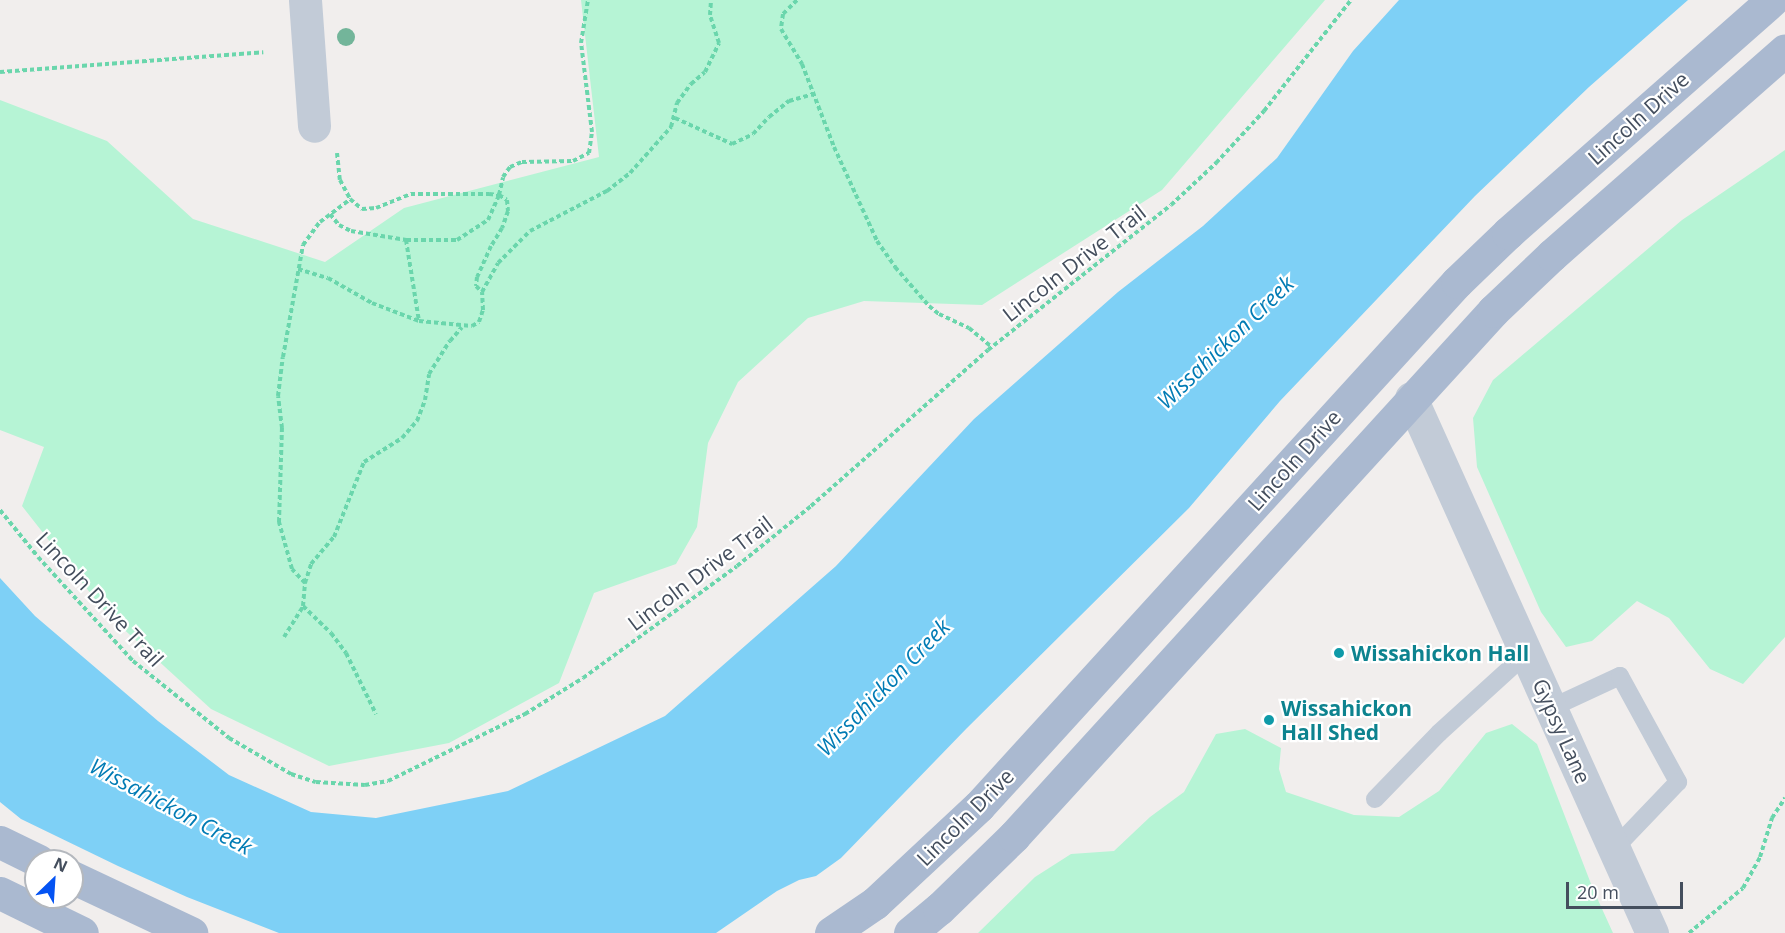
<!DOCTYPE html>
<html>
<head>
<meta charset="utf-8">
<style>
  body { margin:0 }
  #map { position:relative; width:1785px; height:933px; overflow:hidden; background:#f1eeed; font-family:"Open Sans",sans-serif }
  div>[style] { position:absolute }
  .green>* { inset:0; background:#b6f4d5 }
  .water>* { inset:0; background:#7ed0f6 }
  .path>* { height:4px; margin-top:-2px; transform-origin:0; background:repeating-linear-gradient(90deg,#6ad6ac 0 4.5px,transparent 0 7.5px) }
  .lane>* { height:18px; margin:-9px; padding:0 9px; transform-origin:9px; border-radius:9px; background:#c2cbd7 }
  .street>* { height:33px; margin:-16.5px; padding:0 16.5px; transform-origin:16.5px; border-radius:16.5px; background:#c2cbd7 }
  .primary>* { height:33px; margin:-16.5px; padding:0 16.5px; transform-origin:16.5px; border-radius:16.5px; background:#aab9d0 }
  .trees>* { width:18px; height:18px; margin:-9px; border-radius:50%; background:#73b59a }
  .dots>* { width:16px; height:16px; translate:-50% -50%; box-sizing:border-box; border:3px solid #fff; border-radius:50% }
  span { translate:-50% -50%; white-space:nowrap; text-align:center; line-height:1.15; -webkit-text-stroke:4.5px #fff; paint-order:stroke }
  .street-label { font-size:21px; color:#444e5d }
  .culture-label { font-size:21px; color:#0d838f; font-weight:700 }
  .left { translate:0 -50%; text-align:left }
  .water-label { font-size:22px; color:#007bb4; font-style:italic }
  .north { position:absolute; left:24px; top:849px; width:60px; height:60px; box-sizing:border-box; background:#fff; border:2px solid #b4b8be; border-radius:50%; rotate:25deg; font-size:16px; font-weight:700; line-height:24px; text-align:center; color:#444e5d }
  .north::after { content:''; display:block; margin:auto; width:21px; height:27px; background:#0453f3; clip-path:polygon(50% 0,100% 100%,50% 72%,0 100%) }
  .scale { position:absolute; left:1566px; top:882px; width:117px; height:27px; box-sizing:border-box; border:3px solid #444e5d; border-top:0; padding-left:8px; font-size:18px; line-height:21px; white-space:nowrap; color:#444e5d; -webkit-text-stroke:4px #fff; paint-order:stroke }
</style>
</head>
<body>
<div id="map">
  <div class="green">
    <i style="clip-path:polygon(581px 0,1325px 0,1162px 190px,982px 305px,864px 301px,808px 318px,738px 382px,708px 443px,697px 527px,676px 564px,594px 593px,559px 683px,449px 743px,329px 766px,211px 709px,106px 613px,22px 506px,44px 447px,0 430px,0 100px,107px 141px,193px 219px,325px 262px,404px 208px,599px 157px)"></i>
    <i style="clip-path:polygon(1785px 150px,1785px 637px,1743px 684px,1710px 669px,1669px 618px,1637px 601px,1592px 641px,1566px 647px,1541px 612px,1477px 467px,1473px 418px,1493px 380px,1682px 220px)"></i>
    <i style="clip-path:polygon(1512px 724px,1537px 744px,1593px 889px,1613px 933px,978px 933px,1035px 877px,1071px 854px,1114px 851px,1150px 817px,1184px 792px,1216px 734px,1245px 729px,1281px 748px,1279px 769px,1286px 792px,1354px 815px,1399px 817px,1439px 791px,1486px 733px)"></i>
  </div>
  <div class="water">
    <i style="clip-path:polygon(1399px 0,1688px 0,1589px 87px,1475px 196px,1280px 401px,1189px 508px,967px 728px,841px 858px,816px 876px,799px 880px,777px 891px,716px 933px,279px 933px,187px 897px,118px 866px,21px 819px,0 802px,0 578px,35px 616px,158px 721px,229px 775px,311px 812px,376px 818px,508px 791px,665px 716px,836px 566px,974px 419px,1118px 292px,1203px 226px,1277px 158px,1353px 51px)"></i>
  </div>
  <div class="path">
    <i style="left:797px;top:0;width:20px;rotate:135deg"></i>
    <i style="left:783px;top:14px;width:15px;rotate:98deg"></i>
    <i style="left:781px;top:29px;width:41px;rotate:59deg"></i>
    <i style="left:802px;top:64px;width:89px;rotate:68.9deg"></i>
    <i style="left:834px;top:147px;width:103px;rotate:65.4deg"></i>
    <i style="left:877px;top:241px;width:32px;rotate:55deg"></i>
    <i style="left:895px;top:267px;width:52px;rotate:48.9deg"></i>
    <i style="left:929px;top:306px;width:13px;rotate:39deg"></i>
    <i style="left:939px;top:314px;width:33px;rotate:25deg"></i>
    <i style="left:969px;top:328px;width:30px;rotate:40deg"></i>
    <i style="left:0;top:72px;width:264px;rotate:-4.3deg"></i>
    <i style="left:675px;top:118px;width:63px;rotate:24.5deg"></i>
    <i style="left:732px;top:144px;width:23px;rotate:-25deg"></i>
    <i style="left:753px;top:134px;width:23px;rotate:-47deg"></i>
    <i style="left:769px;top:117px;width:26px;rotate:-39deg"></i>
    <i style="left:789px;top:101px;width:26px;rotate:-16deg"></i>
    <i style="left:337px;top:153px;width:27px;rotate:84deg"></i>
    <i style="left:340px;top:180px;width:21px;rotate:62deg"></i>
    <i style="left:350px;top:199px;width:16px;rotate:40deg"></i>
    <i style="left:362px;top:209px;width:14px;rotate:-4deg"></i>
    <i style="left:376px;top:208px;width:38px;rotate:-22deg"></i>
    <i style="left:411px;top:194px;width:78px"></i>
    <i style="left:489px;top:194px;width:10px;rotate:6deg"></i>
    <i style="left:499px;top:195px;width:9px;rotate:32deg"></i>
    <i style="left:507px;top:200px;width:11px;rotate:85deg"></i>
    <i style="left:508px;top:211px;width:18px;rotate:109deg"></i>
    <i style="left:502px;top:228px;width:21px;rotate:121deg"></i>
    <i style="left:491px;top:246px;width:34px;rotate:114deg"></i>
    <i style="left:477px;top:277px;width:9px;rotate:96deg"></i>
    <i style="left:476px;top:286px;width:8px;rotate:45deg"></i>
    <i style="left:330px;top:214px;width:14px;rotate:51deg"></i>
    <i style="left:339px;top:225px;width:13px;rotate:27deg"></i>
    <i style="left:351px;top:231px;width:56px;rotate:9.3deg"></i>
    <i style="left:406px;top:240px;width:51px"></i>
    <i style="left:457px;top:240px;width:37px;rotate:-33deg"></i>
    <i style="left:488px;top:220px;width:27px;rotate:-66deg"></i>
    <i style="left:499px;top:195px;width:18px;rotate:-77deg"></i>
    <i style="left:503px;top:177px;width:12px;rotate:-55deg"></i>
    <i style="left:510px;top:167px;width:13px;rotate:-23deg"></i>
    <i style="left:522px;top:162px;width:51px;rotate:-1.1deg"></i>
    <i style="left:573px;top:161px;width:18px;rotate:-27deg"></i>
    <i style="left:589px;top:153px;width:21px;rotate:-82deg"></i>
    <i style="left:592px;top:132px;width:90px;rotate:-97deg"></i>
    <i style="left:581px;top:43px;width:44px;rotate:-80.8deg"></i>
    <i style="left:406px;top:240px;width:82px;rotate:80.9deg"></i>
    <i style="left:298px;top:269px;width:31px;rotate:17deg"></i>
    <i style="left:328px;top:278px;width:51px;rotate:29.6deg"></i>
    <i style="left:372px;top:303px;width:50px;rotate:21deg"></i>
    <i style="left:419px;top:321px;width:53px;rotate:5.4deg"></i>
    <i style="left:472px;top:326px;width:8px;rotate:-30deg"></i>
    <i style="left:479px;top:322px;width:13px;rotate:-72deg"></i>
    <i style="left:483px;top:310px;width:18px;rotate:-93deg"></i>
    <i style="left:482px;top:292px;width:33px;rotate:-61deg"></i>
    <i style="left:498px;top:263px;width:45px;rotate:-45deg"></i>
    <i style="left:530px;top:231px;width:87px;rotate:-27.5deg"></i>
    <i style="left:607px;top:191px;width:29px;rotate:-38deg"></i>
    <i style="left:630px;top:173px;width:62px;rotate:-48.3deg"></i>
    <i style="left:671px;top:127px;width:25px;rotate:-76deg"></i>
    <i style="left:677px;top:103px;width:24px;rotate:-54deg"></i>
    <i style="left:691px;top:84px;width:18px;rotate:-41deg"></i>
    <i style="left:705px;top:72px;width:32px;rotate:-64deg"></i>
    <i style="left:719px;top:43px;width:29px;rotate:-108deg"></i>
    <i style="left:710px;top:15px;width:15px;rotate:-86deg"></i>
    <i style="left:0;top:510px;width:60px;rotate:51deg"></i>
    <i style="left:38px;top:557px;width:141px;rotate:47.6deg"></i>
    <i style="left:133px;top:661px;width:123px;rotate:38.7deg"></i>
    <i style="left:229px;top:738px;width:72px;rotate:30.1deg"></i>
    <i style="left:291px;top:774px;width:26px;rotate:18deg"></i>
    <i style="left:316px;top:782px;width:49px;rotate:3.5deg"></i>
    <i style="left:365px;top:785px;width:23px;rotate:-10deg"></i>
    <i style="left:388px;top:781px;width:153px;rotate:-26.1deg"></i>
    <i style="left:525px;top:714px;width:68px;rotate:-31.8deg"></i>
    <i style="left:583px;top:678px;width:190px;rotate:-36deg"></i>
    <i style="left:737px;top:566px;width:95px;rotate:-39deg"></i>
    <i style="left:811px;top:506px;width:236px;rotate:-41.4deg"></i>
    <i style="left:988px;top:350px;width:233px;rotate:-38.4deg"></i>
    <i style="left:1171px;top:205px;width:62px;rotate:-43deg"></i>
    <i style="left:1216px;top:163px;width:71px;rotate:-47.3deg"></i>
    <i style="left:1264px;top:111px;width:141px;rotate:-51.9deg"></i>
    <i style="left:305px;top:583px;width:20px;rotate:-72deg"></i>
    <i style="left:311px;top:564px;width:35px;rotate:-50deg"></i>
    <i style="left:334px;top:537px;width:81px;rotate:-68.2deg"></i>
    <i style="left:364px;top:462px;width:45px;rotate:-32.3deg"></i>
    <i style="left:402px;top:438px;width:23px;rotate:-49deg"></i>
    <i style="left:417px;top:421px;width:22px;rotate:-69deg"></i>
    <i style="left:425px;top:400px;width:26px;rotate:-81deg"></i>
    <i style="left:429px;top:374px;width:39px;rotate:-58deg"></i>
    <i style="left:450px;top:341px;width:18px;rotate:-49deg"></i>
    <i style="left:303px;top:606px;width:39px;rotate:44deg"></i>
    <i style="left:331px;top:633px;width:25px;rotate:53deg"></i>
    <i style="left:346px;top:653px;width:68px;rotate:63.8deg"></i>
    <i style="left:284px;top:637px;width:36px;rotate:-58deg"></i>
    <i style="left:303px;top:606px;width:23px;rotate:-85deg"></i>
    <i style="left:305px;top:583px;width:19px;rotate:-133deg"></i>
    <i style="left:292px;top:569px;width:49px;rotate:-105.5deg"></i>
    <i style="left:279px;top:522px;width:94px;rotate:-88.2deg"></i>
    <i style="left:282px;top:428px;width:32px;rotate:-97deg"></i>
    <i style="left:278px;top:396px;width:39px;rotate:-83deg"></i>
    <i style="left:283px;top:357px;width:114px;rotate:-79.9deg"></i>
    <i style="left:303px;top:245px;width:29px;rotate:-54deg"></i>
    <i style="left:320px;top:222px;width:38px;rotate:-37deg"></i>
    <i style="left:1689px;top:933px;width:70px;rotate:-39.8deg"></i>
    <i style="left:1743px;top:888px;width:35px;rotate:-61deg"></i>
    <i style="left:1760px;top:857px;width:41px;rotate:-72.9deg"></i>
    <i style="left:1772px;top:818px;width:24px;rotate:-57deg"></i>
  </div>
  <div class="lane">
    <i style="left:1551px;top:708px;width:76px;rotate:-24.9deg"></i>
    <i style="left:1620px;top:676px;width:121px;rotate:61.3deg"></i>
    <i style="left:1678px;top:782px;width:91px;rotate:133.7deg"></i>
    <i style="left:1375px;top:799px;width:92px;rotate:-45.9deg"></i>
    <i style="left:1439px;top:733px;width:119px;rotate:-42.3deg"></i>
  </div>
  <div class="street">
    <i style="left:305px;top:0;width:126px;rotate:85.9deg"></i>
    <i style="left:1411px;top:398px;width:587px;rotate:65.75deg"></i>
  </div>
  <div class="primary">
    <i style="left:0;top:842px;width:43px;rotate:26deg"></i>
    <i style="left:72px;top:877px;width:132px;rotate:25.2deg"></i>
    <i style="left:0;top:893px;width:91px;rotate:26deg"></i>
    <i style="left:831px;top:933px;width:53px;rotate:-34.3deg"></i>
    <i style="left:875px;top:903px;width:142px;rotate:-43deg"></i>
    <i style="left:979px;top:806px;width:709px;rotate:-47.63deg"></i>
    <i style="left:1457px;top:282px;width:71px;rotate:-43.9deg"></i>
    <i style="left:1508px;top:233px;width:352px;rotate:-41.4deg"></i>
    <i style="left:910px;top:933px;width:38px;rotate:-40deg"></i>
    <i style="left:939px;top:909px;width:105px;rotate:-44.2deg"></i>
    <i style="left:1014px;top:836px;width:711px;rotate:-47.62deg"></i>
    <i style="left:1493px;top:311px;width:81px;rotate:-43.5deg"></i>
    <i style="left:1552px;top:255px;width:310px;rotate:-41.3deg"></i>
  </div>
  <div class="trees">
    <i style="left:346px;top:37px"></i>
  </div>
  <div class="dots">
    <i style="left:1339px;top:653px;background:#0f9aa8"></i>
    <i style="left:1269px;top:720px;background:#0f9aa8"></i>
  </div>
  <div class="street-label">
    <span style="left:1638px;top:118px;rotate:-42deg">Lincoln Drive</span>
    <span style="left:1074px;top:263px;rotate:-38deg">Lincoln Drive Trail</span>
    <span style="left:1294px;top:460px;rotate:-48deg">Lincoln Drive</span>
    <span style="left:700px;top:573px;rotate:-37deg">Lincoln Drive Trail</span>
    <span style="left:100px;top:599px;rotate:47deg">Lincoln Drive Trail</span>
    <span style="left:1562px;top:731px;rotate:66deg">Gypsy Lane</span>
    <span style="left:965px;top:817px;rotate:-45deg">Lincoln Drive</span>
  </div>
  <div class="culture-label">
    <span class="left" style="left:1351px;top:653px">Wissahickon Hall</span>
    <span class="left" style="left:1281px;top:720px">Wissahickon<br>Hall Shed</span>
  </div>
  <div class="water-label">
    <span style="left:1225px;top:342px;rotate:-44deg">Wissahickon Creek</span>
    <span style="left:883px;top:687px;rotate:-46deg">Wissahickon Creek</span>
    <span style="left:171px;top:806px;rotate:28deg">Wissahickon Creek</span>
  </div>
  <div class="north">N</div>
  <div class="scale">20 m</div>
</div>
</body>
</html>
